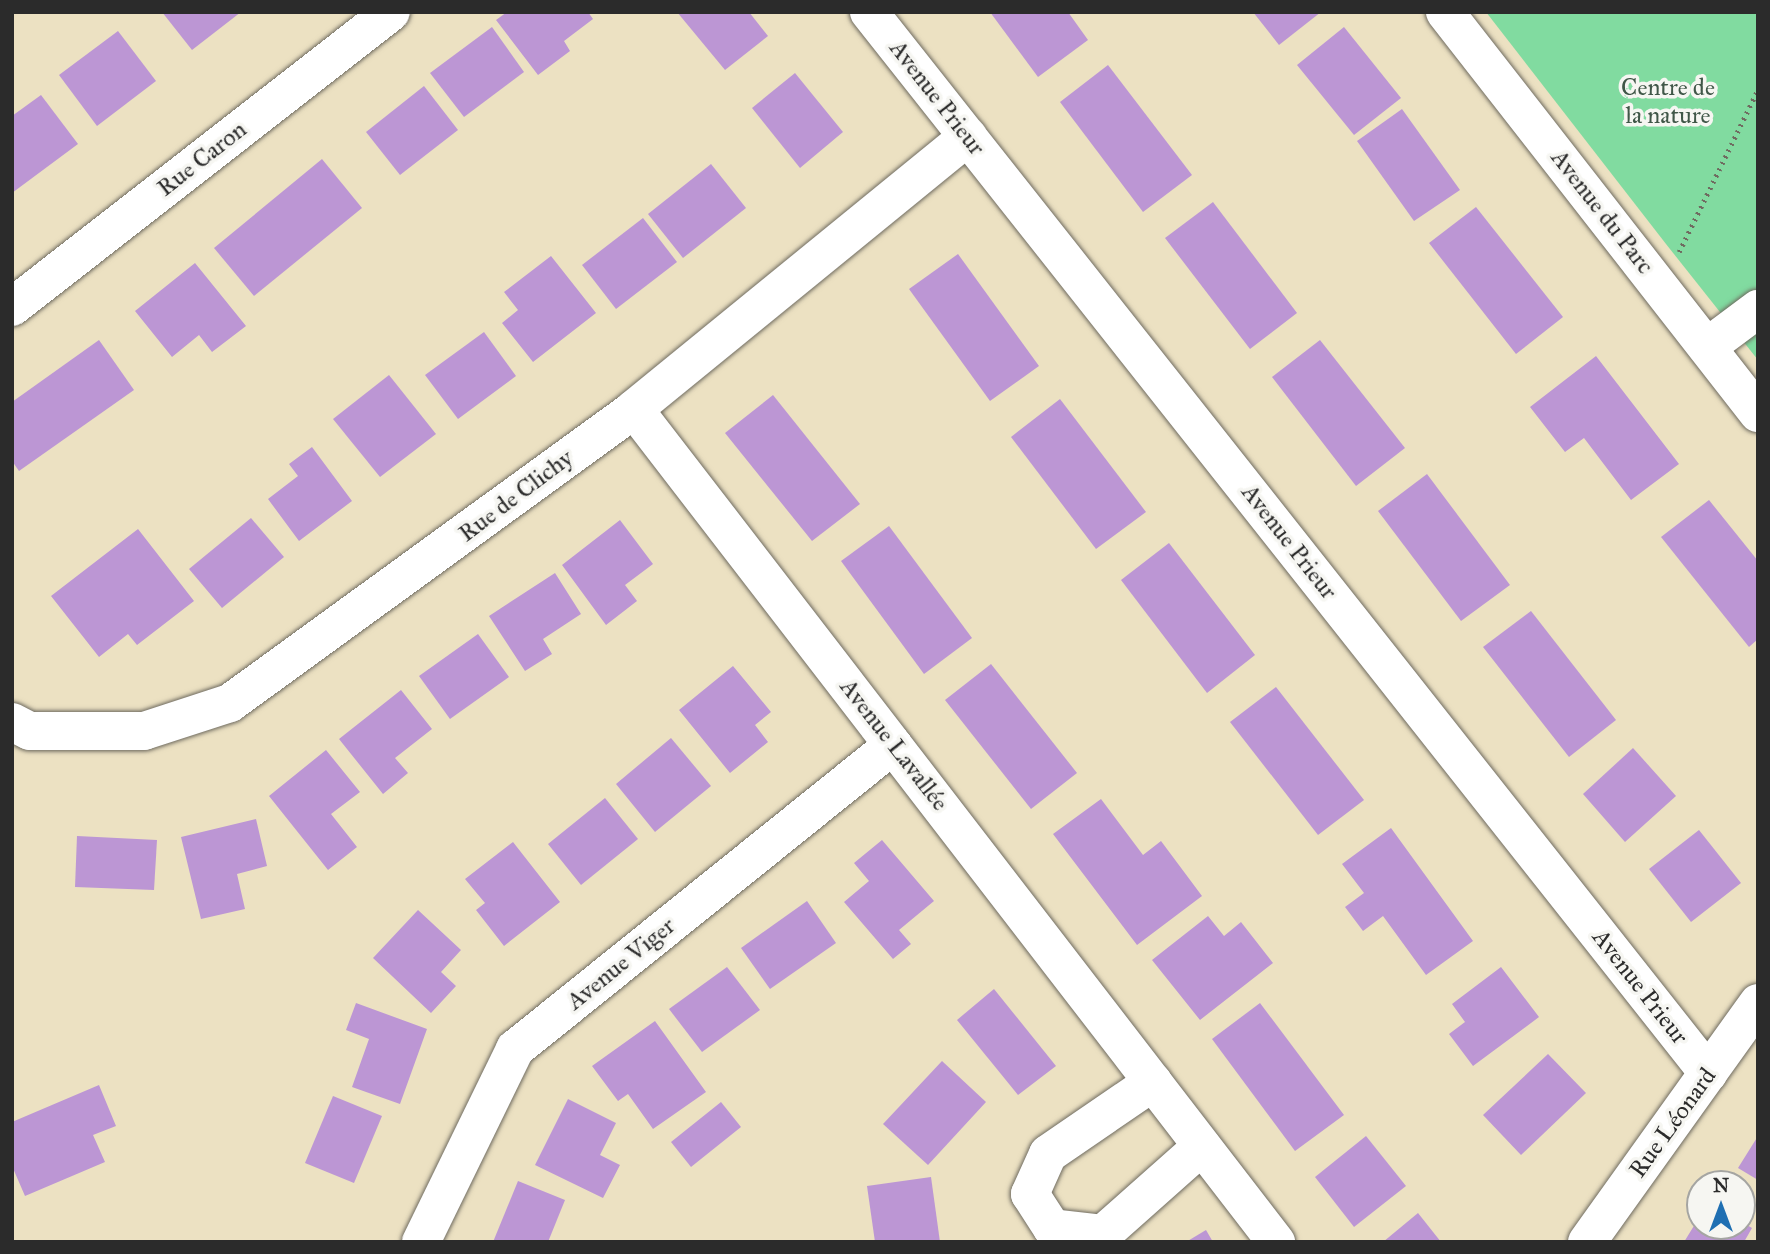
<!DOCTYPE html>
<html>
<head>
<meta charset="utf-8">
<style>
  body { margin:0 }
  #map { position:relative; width:1770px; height:1254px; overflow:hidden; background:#ece1c2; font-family:"IM FELL Great Primer",serif }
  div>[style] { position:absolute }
  .green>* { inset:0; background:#81dba0 }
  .building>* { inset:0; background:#bc96d4 }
  .path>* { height:4.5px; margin-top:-2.25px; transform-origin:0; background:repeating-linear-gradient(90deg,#6f6b60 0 2px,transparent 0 7px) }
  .roads { filter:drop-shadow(0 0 2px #6f6b60) drop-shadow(0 0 2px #6f6b60) }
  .minor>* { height:38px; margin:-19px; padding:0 19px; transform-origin:19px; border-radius:19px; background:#fff }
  span { translate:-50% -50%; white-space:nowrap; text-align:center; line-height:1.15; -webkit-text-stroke:7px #f6f6f2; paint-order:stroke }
  .park-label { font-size:24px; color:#405748 }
  .street-label { font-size:24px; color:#2b2b2b }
  .frame { position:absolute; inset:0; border:14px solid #2b2b2b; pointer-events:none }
  .north { position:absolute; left:1686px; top:1170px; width:70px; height:70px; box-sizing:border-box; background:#f6f6f2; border:2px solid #a5a5a2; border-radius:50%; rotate:0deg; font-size:19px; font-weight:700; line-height:28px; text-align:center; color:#2b2b2b }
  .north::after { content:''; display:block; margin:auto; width:24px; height:32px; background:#1f6fb2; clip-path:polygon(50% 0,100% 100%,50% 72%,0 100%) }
</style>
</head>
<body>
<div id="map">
  <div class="green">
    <i style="clip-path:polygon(1486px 12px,1758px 12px,1758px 360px,1666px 244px)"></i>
  </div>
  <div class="building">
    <i style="clip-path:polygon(162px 12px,241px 12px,192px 50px)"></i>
    <i style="clip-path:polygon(507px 12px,588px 12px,593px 19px,564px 41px,570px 51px,538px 75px,496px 20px)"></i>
    <i style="clip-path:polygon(677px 12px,749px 12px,768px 36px,725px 70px)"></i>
    <i style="clip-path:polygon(990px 12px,1068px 12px,1088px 40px,1038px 77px)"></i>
    <i style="clip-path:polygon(1253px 12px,1321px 12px,1279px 45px)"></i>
    <i style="clip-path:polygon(492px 27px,524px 72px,464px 117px,430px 73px)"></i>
    <i style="clip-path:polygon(1344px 27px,1401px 98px,1354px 135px,1297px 65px)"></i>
    <i style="clip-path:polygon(118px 31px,156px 81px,97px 126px,59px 75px)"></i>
    <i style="clip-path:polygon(1108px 65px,1192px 175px,1143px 212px,1060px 102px)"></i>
    <i style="clip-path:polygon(795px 73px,843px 132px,800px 168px,752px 108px)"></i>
    <i style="clip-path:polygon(424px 86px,458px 130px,400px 175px,366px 132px)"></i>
    <i style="clip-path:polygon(41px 95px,78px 144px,12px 193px,12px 116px)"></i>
    <i style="clip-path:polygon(1402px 109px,1460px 190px,1414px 221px,1357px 141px)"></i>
    <i style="clip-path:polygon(322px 159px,362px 208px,254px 296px,214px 248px)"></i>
    <i style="clip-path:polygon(711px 164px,746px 208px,683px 258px,648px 214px)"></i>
    <i style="clip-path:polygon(1213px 202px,1297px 313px,1250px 349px,1165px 238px)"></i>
    <i style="clip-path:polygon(1476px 207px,1563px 317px,1516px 354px,1429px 243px)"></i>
    <i style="clip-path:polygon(643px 218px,677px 262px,616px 309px,582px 265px)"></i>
    <i style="clip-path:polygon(958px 254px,1039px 366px,990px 401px,909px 289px)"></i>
    <i style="clip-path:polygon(551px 256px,596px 313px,533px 362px,502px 323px,518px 310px,504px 292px)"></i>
    <i style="clip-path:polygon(195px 263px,246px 326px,212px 352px,199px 335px,172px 357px,135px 311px)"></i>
    <i style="clip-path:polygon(484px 332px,516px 376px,458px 419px,425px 375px)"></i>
    <i style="clip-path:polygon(99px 340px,134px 390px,19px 471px,12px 461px,12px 402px)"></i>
    <i style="clip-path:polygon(1320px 340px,1405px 448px,1356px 486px,1272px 377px)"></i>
    <i style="clip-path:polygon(1596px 356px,1679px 464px,1631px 500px,1584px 438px,1565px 452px,1530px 407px)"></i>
    <i style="clip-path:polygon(389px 375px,436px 434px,380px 477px,333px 419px)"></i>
    <i style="clip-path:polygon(773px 395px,860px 504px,812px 541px,725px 433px)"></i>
    <i style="clip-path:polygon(1060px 399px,1146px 512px,1096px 549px,1011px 437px)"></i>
    <i style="clip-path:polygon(312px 447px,352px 501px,299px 541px,268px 499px,298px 476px,289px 464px)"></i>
    <i style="clip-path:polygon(1427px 474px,1510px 585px,1461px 621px,1378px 511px)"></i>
    <i style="clip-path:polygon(1709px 500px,1758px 561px,1758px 639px,1749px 647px,1661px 537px)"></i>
    <i style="clip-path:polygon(251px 518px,284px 557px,222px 608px,189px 569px)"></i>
    <i style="clip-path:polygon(620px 520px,653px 564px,625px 585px,637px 601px,606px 625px,562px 565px)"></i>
    <i style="clip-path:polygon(889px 526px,972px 638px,924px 674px,841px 561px)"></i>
    <i style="clip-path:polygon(138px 529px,194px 601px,137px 645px,128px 634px,99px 657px,51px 596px)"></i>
    <i style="clip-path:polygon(1169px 543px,1255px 655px,1207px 693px,1121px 580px)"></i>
    <i style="clip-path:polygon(555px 573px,581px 614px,543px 639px,552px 654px,525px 671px,489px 616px)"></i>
    <i style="clip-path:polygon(1531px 611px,1616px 720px,1569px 757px,1483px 647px)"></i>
    <i style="clip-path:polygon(478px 634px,509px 677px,450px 719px,419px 676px)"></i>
    <i style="clip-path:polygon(991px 664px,1077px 773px,1031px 809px,945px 700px)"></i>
    <i style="clip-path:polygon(733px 666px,771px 712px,755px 725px,768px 742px,730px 773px,679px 710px)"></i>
    <i style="clip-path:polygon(1276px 687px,1364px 800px,1318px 835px,1230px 722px)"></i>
    <i style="clip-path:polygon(401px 690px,432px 729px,395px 758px,408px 773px,383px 794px,339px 739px)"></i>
    <i style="clip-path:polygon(671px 738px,711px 786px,655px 832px,616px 784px)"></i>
    <i style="clip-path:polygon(1633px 748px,1676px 796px,1625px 842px,1583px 794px)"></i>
    <i style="clip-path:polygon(326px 750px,360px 792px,331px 814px,357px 847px,328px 870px,269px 796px)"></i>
    <i style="clip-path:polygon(605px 798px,638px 839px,581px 885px,548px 844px)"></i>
    <i style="clip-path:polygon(1101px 799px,1143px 855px,1161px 841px,1202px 896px,1137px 945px,1053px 834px)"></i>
    <i style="clip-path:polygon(256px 819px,267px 866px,237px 874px,245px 909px,201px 919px,181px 837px)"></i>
    <i style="clip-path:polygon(1391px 828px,1473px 941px,1426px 975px,1383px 916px,1363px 931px,1345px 907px,1364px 893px,1342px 864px)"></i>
    <i style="clip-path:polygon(1699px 830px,1741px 883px,1691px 922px,1649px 869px)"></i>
    <i style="clip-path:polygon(77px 836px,157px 840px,154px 890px,75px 887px)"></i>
    <i style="clip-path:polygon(882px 840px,934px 901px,899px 930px,911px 944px,893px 959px,844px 902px,869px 881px,854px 863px)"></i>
    <i style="clip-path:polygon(513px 842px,560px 902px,504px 946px,476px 910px,485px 903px,465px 879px)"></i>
    <i style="clip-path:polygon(807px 901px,836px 943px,770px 989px,741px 948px)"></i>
    <i style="clip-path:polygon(418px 910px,461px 950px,441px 972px,456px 986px,431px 1013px,373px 958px)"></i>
    <i style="clip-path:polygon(1208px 916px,1224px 936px,1241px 922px,1273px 963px,1200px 1020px,1152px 960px)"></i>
    <i style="clip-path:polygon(727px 967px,760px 1010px,702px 1052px,669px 1009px)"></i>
    <i style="clip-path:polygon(1501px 967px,1539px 1017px,1473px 1066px,1449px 1034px,1465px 1022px,1452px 1004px)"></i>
    <i style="clip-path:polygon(994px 989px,1056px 1066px,1018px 1095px,957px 1020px)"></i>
    <i style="clip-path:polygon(356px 1003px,427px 1029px,400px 1104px,352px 1087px,369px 1039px,346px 1030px)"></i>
    <i style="clip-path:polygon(1260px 1003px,1344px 1115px,1295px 1151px,1212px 1039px)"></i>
    <i style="clip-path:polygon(655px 1021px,706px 1092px,653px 1129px,628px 1094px,618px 1101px,592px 1066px)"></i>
    <i style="clip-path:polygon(1548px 1054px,1586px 1093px,1521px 1155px,1483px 1115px)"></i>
    <i style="clip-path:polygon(942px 1061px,986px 1102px,928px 1165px,883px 1124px)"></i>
    <i style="clip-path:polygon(99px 1085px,116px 1126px,93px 1135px,105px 1162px,25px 1196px,12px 1166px,12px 1122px)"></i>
    <i style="clip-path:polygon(333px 1096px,382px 1116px,354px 1183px,305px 1163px)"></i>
    <i style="clip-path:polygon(568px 1099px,616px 1123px,600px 1155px,620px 1165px,603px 1198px,535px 1165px)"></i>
    <i style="clip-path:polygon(721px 1102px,741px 1127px,691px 1167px,671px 1142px)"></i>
    <i style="clip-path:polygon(1366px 1136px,1406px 1186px,1354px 1227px,1315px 1177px)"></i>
    <i style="clip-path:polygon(1758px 1136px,1758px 1180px,1738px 1168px)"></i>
    <i style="clip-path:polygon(931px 1177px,940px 1242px,875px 1242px,867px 1186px)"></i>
    <i style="clip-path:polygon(518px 1181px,565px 1200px,548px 1242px,493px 1242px)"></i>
    <i style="clip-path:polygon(1418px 1213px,1441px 1242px,1383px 1242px)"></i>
    <i style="clip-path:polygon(1700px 1216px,1700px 1226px,1742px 1222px,1752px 1228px,1744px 1242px,1684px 1242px)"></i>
    <i style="clip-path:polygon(1206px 1230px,1213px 1242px,1186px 1242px)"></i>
  </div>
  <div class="path">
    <i style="left:1679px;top:252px;width:181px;rotate:-64.1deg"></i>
  </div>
  <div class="roads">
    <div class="minor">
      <i style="left:869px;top:12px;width:1353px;rotate:51.66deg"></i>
      <i style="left:1445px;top:12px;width:509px;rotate:52.03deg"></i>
      <i style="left:12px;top:307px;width:480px;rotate:-37.9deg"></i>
      <i style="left:1707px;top:347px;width:64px;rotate:-36.7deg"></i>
      <i style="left:634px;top:409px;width:1052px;rotate:52.38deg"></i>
      <i style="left:12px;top:722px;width:20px;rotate:27deg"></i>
      <i style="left:30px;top:731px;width:114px"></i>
      <i style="left:144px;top:731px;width:90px;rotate:-18deg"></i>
      <i style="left:230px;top:703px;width:500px;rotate:-36deg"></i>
      <i style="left:634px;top:409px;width:431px;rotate:-39.2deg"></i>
      <i style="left:1153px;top:1082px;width:127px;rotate:145.6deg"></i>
      <i style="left:1048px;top:1154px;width:44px;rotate:114.2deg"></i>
      <i style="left:1030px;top:1194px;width:40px;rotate:57.1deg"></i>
      <i style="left:1052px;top:1228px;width:51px;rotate:6.7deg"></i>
      <i style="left:1103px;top:1234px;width:132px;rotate:-41.6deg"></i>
      <i style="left:421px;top:1242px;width:215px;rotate:-64deg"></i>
      <i style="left:515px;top:1049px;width:485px;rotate:-38.8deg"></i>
      <i style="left:1587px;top:1242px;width:294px;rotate:-54.4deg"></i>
    </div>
  </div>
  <div class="park-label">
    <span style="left:1668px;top:102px">Centre de<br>la nature</span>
  </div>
  <div class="street-label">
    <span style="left:937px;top:98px;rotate:52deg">Avenue Prieur</span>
    <span style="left:202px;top:159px;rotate:-38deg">Rue Caron</span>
    <span style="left:1602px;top:212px;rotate:52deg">Avenue du Parc</span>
    <span style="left:516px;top:496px;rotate:-37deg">Rue de Clichy</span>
    <span style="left:1289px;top:542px;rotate:52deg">Avenue Prieur</span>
    <span style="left:894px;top:745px;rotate:52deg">Avenue Lavallée</span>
    <span style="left:621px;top:964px;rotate:-39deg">Avenue Viger</span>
    <span style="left:1640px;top:987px;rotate:52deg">Avenue Prieur</span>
    <span style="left:1673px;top:1123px;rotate:-54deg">Rue Léonard</span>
  </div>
  <div class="frame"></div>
  <div class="north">N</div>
</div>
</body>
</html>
